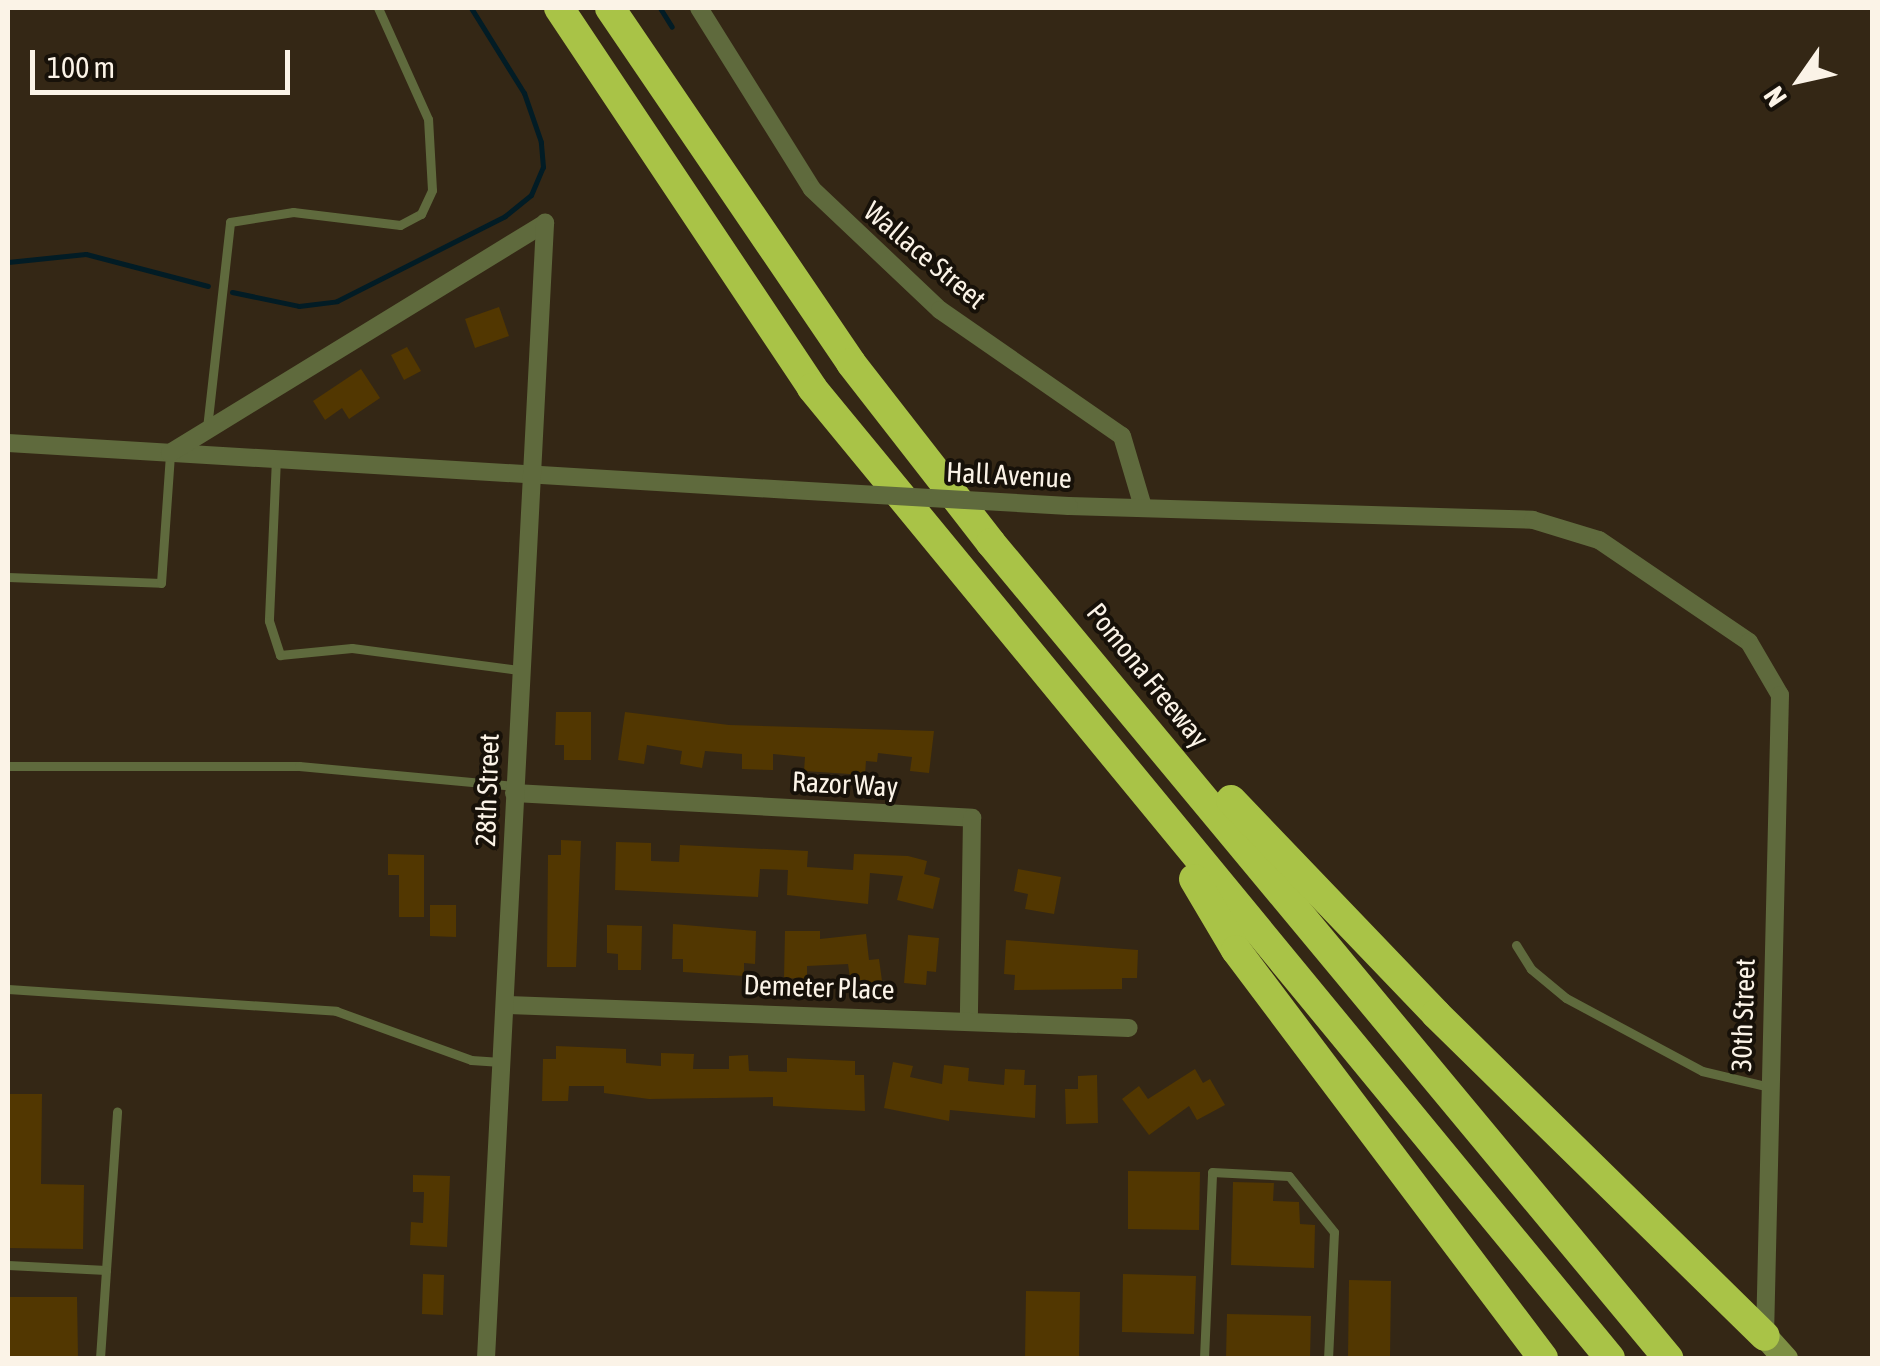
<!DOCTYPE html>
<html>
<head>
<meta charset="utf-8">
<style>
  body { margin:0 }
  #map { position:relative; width:1880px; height:1366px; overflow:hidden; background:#342715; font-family:"Asap Condensed",sans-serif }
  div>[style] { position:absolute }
  .stream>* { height:5px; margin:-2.5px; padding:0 2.5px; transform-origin:2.5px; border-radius:2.5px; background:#021c25 }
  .building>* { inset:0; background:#523701 }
  .lane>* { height:9px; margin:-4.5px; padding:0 4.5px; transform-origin:4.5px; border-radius:4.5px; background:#5f6a3d }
  .street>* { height:18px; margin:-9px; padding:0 9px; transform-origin:9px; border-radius:9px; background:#5f6a3d }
  .secondary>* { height:25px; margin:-12.5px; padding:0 12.5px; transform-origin:12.5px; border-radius:12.5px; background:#7d8e43 }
  .highway>* { height:30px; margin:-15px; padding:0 15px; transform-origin:15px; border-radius:15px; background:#a9c347 }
  .street-bridge>* { height:18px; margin:-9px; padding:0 9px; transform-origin:9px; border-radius:9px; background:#5f6a3d }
  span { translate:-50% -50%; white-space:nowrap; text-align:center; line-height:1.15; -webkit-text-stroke:8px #171109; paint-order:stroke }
  .street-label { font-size:28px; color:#fbf3e7 }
  .frame { position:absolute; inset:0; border:10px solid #fbf3e7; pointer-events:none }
  .north { position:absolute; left:1750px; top:30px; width:100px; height:100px; -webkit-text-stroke:8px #171109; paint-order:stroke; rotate:236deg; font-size:28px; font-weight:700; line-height:40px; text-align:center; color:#fbf3e7 }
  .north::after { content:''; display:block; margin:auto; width:35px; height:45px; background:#fbf3e7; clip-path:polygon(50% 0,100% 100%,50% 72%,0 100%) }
  .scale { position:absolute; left:30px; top:50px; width:260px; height:45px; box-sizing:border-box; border:5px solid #fbf3e7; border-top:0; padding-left:12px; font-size:30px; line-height:35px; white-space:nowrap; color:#fbf3e7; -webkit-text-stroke:8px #171109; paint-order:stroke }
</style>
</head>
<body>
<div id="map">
  <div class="stream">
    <i style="left:660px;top:8px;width:22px;rotate:58deg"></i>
    <i style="left:8px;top:262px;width:78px;rotate:-5.9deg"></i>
    <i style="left:86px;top:254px;width:126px;rotate:14.7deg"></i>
    <i style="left:232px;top:292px;width:68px;rotate:11.8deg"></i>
    <i style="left:299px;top:306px;width:38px;rotate:-7deg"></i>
    <i style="left:337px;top:301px;width:188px;rotate:-26.8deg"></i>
    <i style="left:505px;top:216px;width:33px;rotate:-39deg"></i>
    <i style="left:531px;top:195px;width:30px;rotate:-67deg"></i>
    <i style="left:543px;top:167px;width:25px;rotate:-95deg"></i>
    <i style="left:541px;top:142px;width:52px;rotate:-109.1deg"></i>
    <i style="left:524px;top:93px;width:100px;rotate:-121.9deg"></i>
  </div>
  <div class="building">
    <i style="clip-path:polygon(499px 307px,509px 336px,475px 348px,465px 319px)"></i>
    <i style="clip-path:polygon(407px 347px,421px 371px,404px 380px,391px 355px)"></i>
    <i style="clip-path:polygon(361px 369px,380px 398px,349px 419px,342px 408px,325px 420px,313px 401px)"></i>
    <i style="clip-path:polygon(556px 712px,591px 712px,591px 760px,564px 760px,564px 745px,555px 745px)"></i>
    <i style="clip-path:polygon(625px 712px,729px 725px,934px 731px,929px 773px,910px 771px,912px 757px,878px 753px,877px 762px,866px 761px,865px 775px,804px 771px,805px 757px,773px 754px,773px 770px,742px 769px,742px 754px,705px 751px,702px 768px,680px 764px,682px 751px,647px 745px,644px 764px,618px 760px)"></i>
    <i style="clip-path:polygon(561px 840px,581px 841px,576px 967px,547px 967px,548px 855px,561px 855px)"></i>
    <i style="clip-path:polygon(616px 842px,651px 843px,651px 861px,679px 862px,680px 845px,808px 851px,807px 867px,853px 870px,854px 854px,908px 856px,927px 861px,924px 874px,940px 878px,933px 909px,897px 900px,903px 876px,870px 873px,868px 904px,787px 895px,788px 870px,760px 869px,758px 897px,615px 890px)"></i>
    <i style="clip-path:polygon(388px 854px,424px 855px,424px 917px,399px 917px,399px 875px,388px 875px)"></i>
    <i style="clip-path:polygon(1018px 869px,1061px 877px,1054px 914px,1025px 909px,1028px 894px,1014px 891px)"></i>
    <i style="clip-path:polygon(430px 905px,456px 905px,456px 937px,430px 936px)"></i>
    <i style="clip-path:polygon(673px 924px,756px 931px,755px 964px,744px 963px,744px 976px,683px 972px,683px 959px,672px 959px)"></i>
    <i style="clip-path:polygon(607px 925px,642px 926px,641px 970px,618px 970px,618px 954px,607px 953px)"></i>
    <i style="clip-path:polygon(785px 931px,820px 931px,820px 939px,866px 934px,869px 960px,879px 959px,882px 981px,851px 985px,848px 964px,807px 966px,807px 979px,784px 978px)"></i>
    <i style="clip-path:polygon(908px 935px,939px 938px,936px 972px,927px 971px,926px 985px,904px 983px)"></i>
    <i style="clip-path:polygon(1006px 940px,1138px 950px,1137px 978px,1122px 978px,1122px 989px,1014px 990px,1015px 975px,1004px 974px)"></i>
    <i style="clip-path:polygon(556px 1046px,626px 1049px,626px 1063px,661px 1066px,661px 1053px,694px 1054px,693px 1069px,729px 1069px,729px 1056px,748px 1055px,749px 1071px,787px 1072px,787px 1058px,855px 1061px,855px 1075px,864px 1075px,865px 1111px,773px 1106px,773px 1097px,649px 1099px,604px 1093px,604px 1086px,569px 1086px,568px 1101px,542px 1101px,543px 1059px,556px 1059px)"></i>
    <i style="clip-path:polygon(893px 1062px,913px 1066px,910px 1077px,942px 1084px,944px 1065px,969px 1068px,968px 1081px,1004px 1085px,1005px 1069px,1025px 1070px,1024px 1085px,1036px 1085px,1035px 1118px,950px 1110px,949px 1121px,884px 1108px)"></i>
    <i style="clip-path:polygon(1195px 1069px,1203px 1083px,1210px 1079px,1225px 1105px,1197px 1120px,1189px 1106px,1149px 1135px,1122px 1099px,1139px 1086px,1148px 1099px)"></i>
    <i style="clip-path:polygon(1097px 1075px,1098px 1123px,1066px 1124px,1065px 1089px,1078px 1089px,1078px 1076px)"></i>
    <i style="clip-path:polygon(8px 1094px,42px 1094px,41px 1184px,84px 1185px,83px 1249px,8px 1248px)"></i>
    <i style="clip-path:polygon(1128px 1171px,1200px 1172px,1199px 1230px,1128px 1229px)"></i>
    <i style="clip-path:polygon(413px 1175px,450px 1176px,447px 1247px,410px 1245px,411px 1222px,423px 1223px,424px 1192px,413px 1192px)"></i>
    <i style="clip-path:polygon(1233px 1182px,1274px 1183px,1273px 1201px,1299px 1202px,1300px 1224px,1315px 1225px,1314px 1268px,1231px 1265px)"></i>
    <i style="clip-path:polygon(423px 1274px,444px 1275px,443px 1315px,422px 1314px)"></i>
    <i style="clip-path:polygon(1123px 1274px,1196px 1276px,1194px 1334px,1122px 1332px)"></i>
    <i style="clip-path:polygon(1349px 1280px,1391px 1281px,1390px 1358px,1348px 1358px)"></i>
    <i style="clip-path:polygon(1026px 1291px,1080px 1292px,1079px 1358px,1025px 1358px)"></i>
    <i style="clip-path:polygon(8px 1297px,77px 1297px,78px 1358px,8px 1358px)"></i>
    <i style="clip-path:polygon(1227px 1314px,1311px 1316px,1310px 1358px,1226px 1358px)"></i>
  </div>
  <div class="lane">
    <i style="left:207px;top:428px;width:207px;rotate:-83.6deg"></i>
    <i style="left:230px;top:222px;width:64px;rotate:-9deg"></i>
    <i style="left:293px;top:212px;width:108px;rotate:6.9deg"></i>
    <i style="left:400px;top:225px;width:24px;rotate:-28deg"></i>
    <i style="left:421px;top:214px;width:26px;rotate:-65deg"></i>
    <i style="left:432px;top:190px;width:71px;rotate:-93.2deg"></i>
    <i style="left:428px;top:119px;width:122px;rotate:-114.2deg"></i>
    <i style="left:276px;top:458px;width:163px;rotate:92.5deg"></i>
    <i style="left:269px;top:621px;width:36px;rotate:72deg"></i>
    <i style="left:280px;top:655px;width:72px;rotate:-5.6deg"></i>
    <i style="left:352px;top:648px;width:168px;rotate:7.5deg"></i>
    <i style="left:8px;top:577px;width:153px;rotate:2.2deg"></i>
    <i style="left:161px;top:583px;width:130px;rotate:-86deg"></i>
    <i style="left:8px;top:766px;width:291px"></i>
    <i style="left:299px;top:766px;width:216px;rotate:5.3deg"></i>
    <i style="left:1516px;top:945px;width:28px;rotate:58deg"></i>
    <i style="left:1531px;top:969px;width:45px;rotate:39.6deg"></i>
    <i style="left:1566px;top:998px;width:154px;rotate:28.2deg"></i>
    <i style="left:1702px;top:1071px;width:69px;rotate:13.4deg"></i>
    <i style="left:8px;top:989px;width:329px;rotate:3.8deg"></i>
    <i style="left:336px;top:1011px;width:144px;rotate:19.9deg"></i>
    <i style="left:471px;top:1060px;width:30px;rotate:4deg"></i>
    <i style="left:8px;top:1265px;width:98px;rotate:2.9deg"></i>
    <i style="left:106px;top:1270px;width:159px;rotate:-86deg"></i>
    <i style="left:100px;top:1358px;width:88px;rotate:-86.1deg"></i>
    <i style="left:1204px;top:1358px;width:186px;rotate:-87.5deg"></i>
    <i style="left:1212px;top:1172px;width:77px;rotate:3deg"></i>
    <i style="left:1289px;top:1176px;width:72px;rotate:51.2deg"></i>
    <i style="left:1334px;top:1232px;width:126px;rotate:92.7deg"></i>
  </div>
  <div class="street">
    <i style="left:699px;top:8px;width:213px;rotate:58deg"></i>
    <i style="left:812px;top:189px;width:176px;rotate:43.4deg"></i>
    <i style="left:940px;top:310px;width:221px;rotate:34.7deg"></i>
    <i style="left:1122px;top:436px;width:74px;rotate:73.5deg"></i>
    <i style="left:8px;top:443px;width:784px;rotate:3.44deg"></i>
    <i style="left:170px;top:453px;width:440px;rotate:-31.5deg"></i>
    <i style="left:1069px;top:506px;width:464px;rotate:1.7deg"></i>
    <i style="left:1533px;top:520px;width:69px;rotate:16.9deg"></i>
    <i style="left:1599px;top:540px;width:181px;rotate:34.2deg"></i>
    <i style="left:1749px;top:642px;width:61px;rotate:59.7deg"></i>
    <i style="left:1780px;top:695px;width:641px;rotate:91.34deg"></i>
    <i style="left:514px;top:793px;width:459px;rotate:3.1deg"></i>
    <i style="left:972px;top:818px;width:202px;rotate:90.9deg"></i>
    <i style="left:508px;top:1005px;width:621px;rotate:2.12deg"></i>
    <i style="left:486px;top:1358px;width:1137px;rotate:-87.02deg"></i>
  </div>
  <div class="secondary">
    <i style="left:1765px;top:1336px;width:30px;rotate:48deg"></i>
  </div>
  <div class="highway">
    <i style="left:559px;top:8px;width:457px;rotate:56.3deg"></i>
    <i style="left:812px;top:388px;width:1256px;rotate:50.56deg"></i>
    <i style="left:610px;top:8px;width:429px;rotate:55.8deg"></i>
    <i style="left:851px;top:363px;width:228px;rotate:52.1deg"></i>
    <i style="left:991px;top:543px;width:1060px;rotate:50.28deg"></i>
    <i style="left:1231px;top:800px;width:296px;rotate:46.2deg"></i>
    <i style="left:1436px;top:1014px;width:460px;rotate:44.4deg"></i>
    <i style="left:1194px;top:879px;width:82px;rotate:59.4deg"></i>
    <i style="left:1236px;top:950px;width:511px;rotate:53.04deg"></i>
  </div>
  <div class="street-bridge">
    <i style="left:791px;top:490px;width:278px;rotate:3.3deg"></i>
  </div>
  <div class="street-label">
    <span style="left:925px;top:255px;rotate:40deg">Wallace Street</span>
    <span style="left:1009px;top:475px;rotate:3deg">Hall Avenue</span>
    <span style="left:1148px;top:675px;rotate:51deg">Pomona Freeway</span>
    <span style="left:845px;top:784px;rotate:3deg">Razor Way</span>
    <span style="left:487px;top:790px;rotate:-88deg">28th Street</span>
    <span style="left:819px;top:987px;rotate:2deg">Demeter Place</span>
    <span style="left:1743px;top:1015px;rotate:-88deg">30th Street</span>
  </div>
  <div class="frame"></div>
  <div class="north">N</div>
  <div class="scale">100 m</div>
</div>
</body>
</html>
